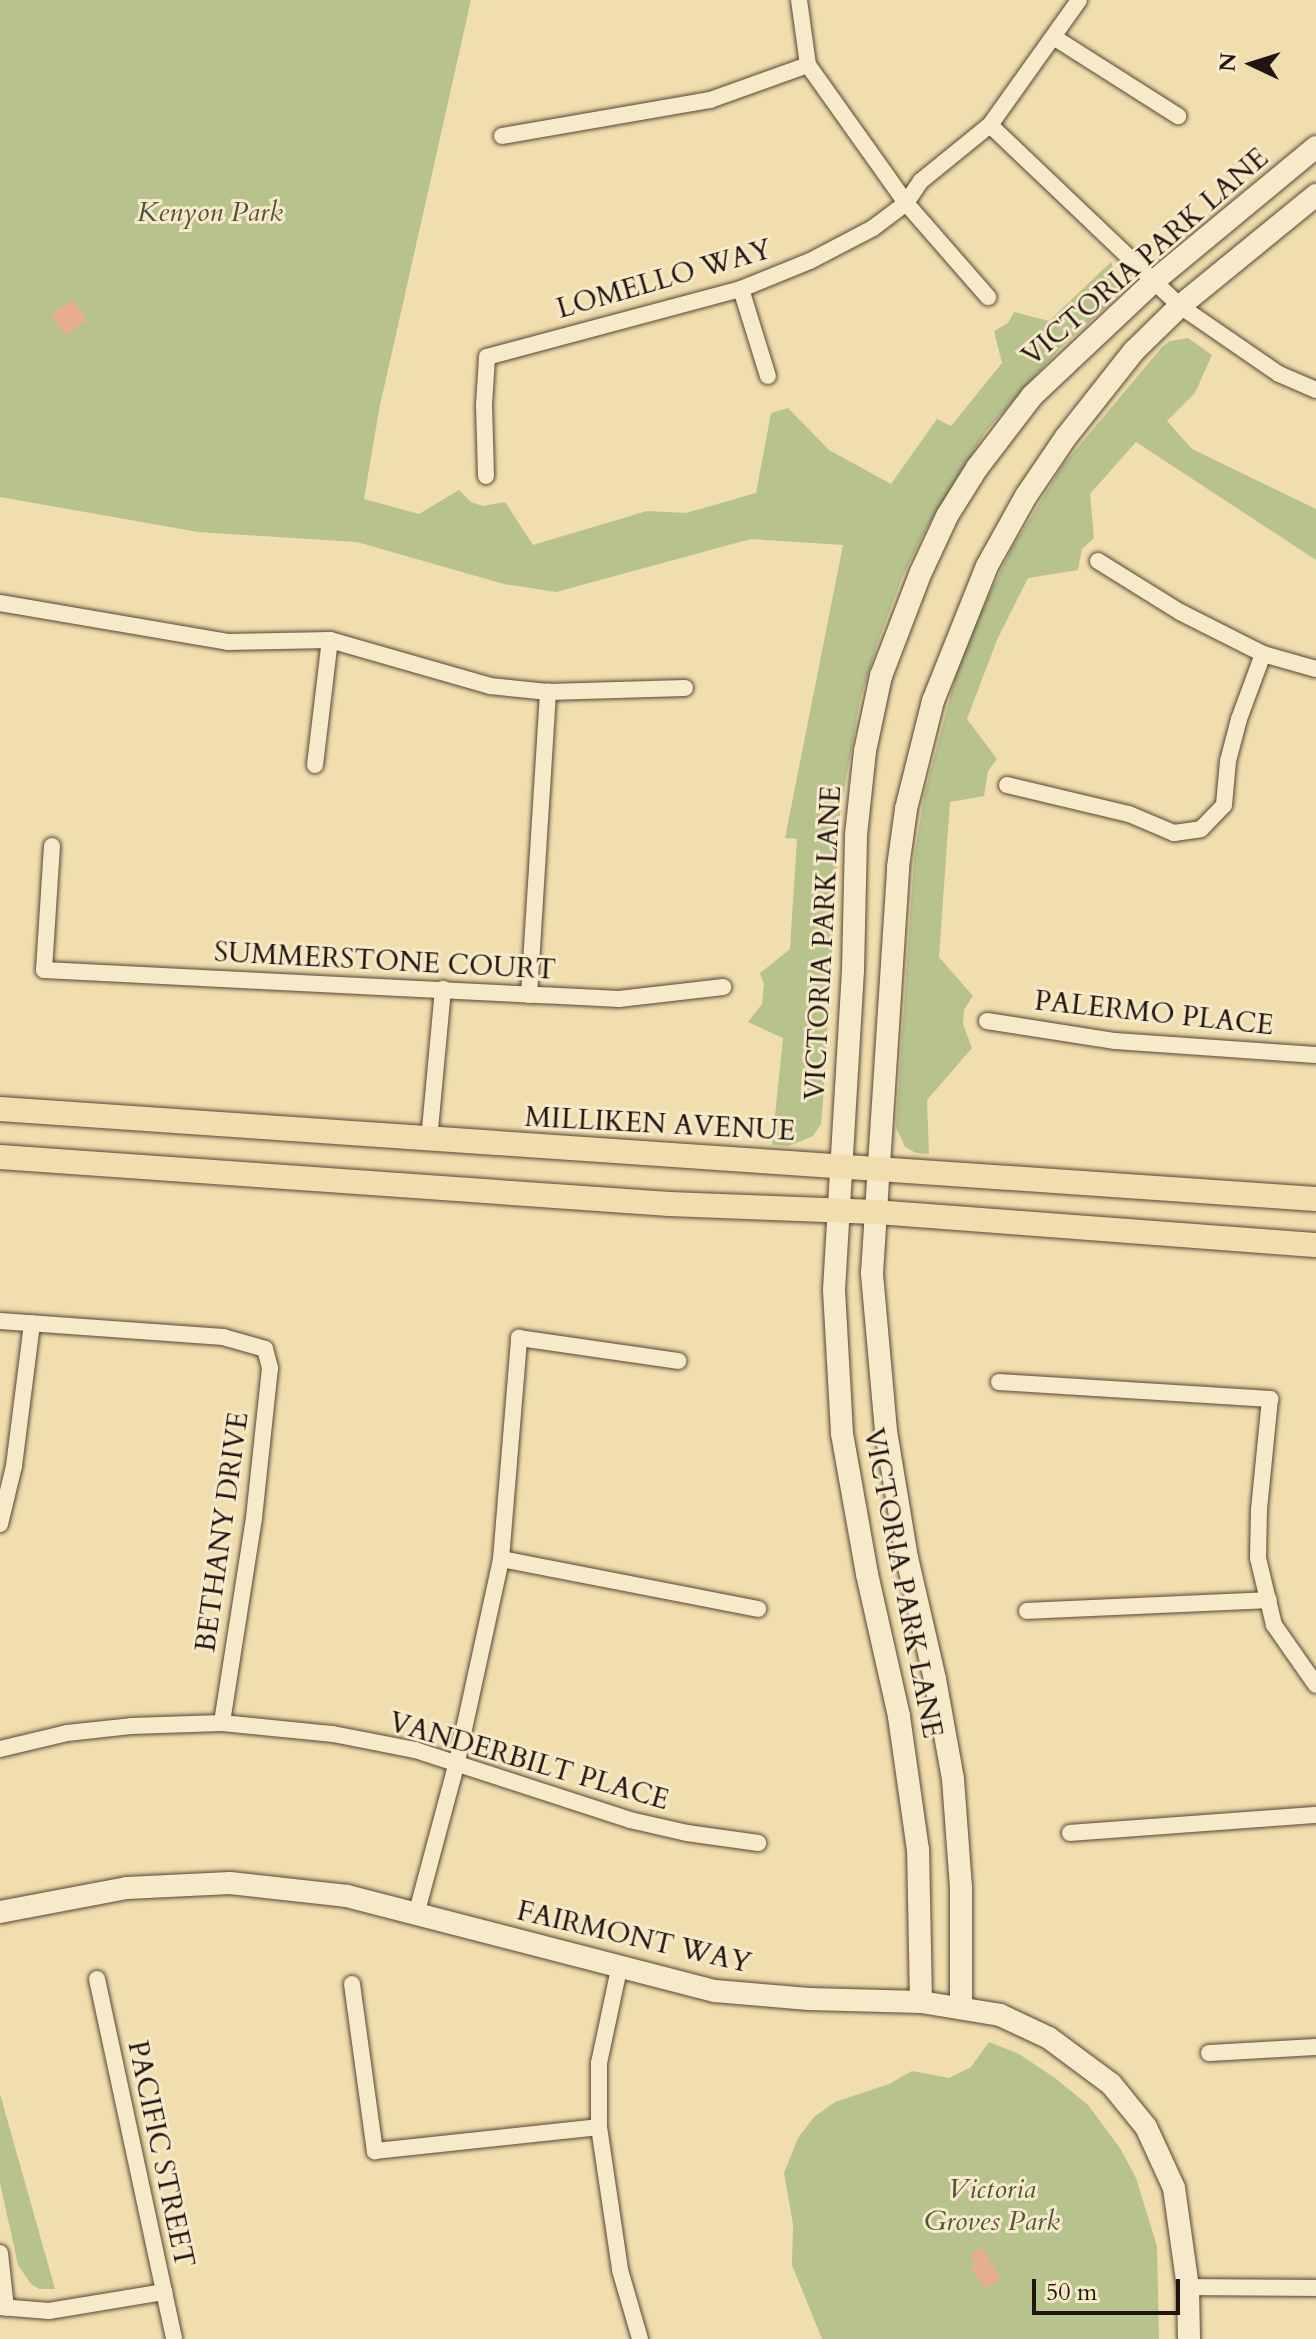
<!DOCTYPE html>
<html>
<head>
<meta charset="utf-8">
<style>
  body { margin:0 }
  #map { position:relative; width:1316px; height:2339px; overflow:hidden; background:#f1deae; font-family:Cardo,serif }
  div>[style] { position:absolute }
  .green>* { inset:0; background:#b7c28d }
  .building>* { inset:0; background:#e7af8d }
  .roads { filter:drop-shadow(0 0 2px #564637) drop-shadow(0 0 2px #564637) }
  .street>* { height:16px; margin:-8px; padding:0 8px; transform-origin:8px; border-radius:8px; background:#f6eaca }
  .secondary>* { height:22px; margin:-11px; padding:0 11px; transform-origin:11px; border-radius:11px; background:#f6eaca }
  .primary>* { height:24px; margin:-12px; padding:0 12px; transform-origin:12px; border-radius:12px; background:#f1deae }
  span { translate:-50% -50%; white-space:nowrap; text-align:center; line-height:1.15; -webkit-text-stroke:6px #f6eaca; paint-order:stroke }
  .park-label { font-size:28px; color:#56513b; font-style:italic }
  .street-label { font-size:28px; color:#22140f }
  .north { position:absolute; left:1212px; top:24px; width:80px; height:80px; -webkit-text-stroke:6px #f6eaca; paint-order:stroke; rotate:274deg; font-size:22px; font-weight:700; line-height:32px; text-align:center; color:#22140f }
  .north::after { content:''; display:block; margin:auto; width:28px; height:36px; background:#22140f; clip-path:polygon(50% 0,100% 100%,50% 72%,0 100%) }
  .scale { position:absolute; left:1032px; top:2279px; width:148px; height:36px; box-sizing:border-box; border:4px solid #22140f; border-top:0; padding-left:10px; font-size:24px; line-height:28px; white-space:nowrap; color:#22140f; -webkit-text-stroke:6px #f6eaca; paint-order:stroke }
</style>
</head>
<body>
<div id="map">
  <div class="green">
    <i style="clip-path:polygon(0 0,471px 0,379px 410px,364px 499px,419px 514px,459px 490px,471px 502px,483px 506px,505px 502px,533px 545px,647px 511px,686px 513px,756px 493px,771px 413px,788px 408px,829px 450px,891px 484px,937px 419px,951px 426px,1002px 363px,994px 331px,1008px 323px,1014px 312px,1049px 321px,1111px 262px,1119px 287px,1113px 301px,1062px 346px,986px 431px,926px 529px,902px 578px,878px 642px,860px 700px,840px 814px,823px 1102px,821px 1124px,813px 1136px,789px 1146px,772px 1145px,783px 1038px,748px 1022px,762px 1004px,764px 984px,760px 973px,790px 949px,797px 839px,785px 838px,843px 545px,751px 539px,556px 592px,504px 584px,357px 542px,198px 532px,0 497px)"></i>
    <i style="clip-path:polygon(1188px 338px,1212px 355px,1195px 393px,1167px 421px,1192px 449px,1316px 509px,1316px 560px,1136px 442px,1090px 494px,1094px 538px,1082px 549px,1078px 570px,1028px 578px,997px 640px,967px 719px,997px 759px,988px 771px,984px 796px,950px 802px,939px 957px,973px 996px,964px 1010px,963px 1024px,972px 1048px,927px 1100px,929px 1154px,916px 1153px,905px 1147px,896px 1127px,914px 859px,924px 796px,956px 675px,974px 626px,1012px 548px,1063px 465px,1162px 347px,1170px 341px)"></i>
    <i style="clip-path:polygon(989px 2042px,1019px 2054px,1055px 2078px,1088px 2105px,1120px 2148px,1136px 2178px,1157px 2246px,1159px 2339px,822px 2339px,792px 2265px,793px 2224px,784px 2173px,798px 2138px,814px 2117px,835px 2102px,889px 2084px,912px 2071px,949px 2078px,971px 2067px)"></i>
    <i style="clip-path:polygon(0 2094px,55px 2289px,39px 2289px,31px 2284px,18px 2265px,0 2183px)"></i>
  </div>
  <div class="building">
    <i style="clip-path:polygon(73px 300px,87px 321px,65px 335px,51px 314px)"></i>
    <i style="clip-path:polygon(982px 2247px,1001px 2279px,985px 2289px,971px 2267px,976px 2264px,970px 2254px)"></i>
  </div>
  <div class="roads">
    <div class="street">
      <i style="left:799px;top:0;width:66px;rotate:82.1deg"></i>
      <i style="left:808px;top:65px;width:169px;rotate:54.6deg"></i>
      <i style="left:906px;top:203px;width:125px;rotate:48.9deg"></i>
      <i style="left:1055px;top:38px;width:146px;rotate:32.4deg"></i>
      <i style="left:990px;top:125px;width:262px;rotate:43.6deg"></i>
      <i style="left:1180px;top:306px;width:120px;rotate:34.5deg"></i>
      <i style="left:1279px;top:374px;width:40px;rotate:23.4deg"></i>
      <i style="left:502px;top:136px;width:211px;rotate:-9.8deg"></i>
      <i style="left:710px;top:100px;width:104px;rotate:-19.7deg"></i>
      <i style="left:741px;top:289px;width:91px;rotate:72.8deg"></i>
      <i style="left:486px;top:476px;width:71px;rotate:-91.6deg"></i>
      <i style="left:484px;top:405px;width:48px;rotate:-86.4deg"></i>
      <i style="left:487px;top:357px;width:263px;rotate:-15deg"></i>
      <i style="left:741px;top:289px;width:74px;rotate:-22.1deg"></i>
      <i style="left:810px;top:261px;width:71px;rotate:-27.6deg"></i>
      <i style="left:873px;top:228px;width:41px;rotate:-37.1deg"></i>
      <i style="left:906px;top:203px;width:27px;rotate:-56deg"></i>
      <i style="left:921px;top:181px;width:89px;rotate:-39.1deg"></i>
      <i style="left:990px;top:125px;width:153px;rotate:-54.5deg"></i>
      <i style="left:1098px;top:561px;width:97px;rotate:31.9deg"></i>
      <i style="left:1180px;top:612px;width:93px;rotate:26.8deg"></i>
      <i style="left:1263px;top:654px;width:55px;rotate:15.8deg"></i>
      <i style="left:0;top:603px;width:231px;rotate:9.7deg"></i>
      <i style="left:228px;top:642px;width:102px;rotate:-1.1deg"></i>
      <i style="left:330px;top:640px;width:166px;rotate:16deg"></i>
      <i style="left:490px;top:686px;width:58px;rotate:5.9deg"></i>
      <i style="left:548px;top:692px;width:137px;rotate:-1.7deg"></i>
      <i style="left:315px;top:765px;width:126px;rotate:-83.2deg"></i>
      <i style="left:1007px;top:785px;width:125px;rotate:13.4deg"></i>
      <i style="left:1129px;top:814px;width:49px;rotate:22.9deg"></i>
      <i style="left:1174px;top:833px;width:27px;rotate:-8deg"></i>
      <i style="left:1201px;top:829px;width:33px;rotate:-46deg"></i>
      <i style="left:1224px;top:805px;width:44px;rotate:-84.8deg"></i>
      <i style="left:1228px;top:761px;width:43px;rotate:-75.3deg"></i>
      <i style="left:1239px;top:719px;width:69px;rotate:-69.7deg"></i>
      <i style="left:52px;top:846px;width:124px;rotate:93.7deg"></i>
      <i style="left:44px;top:970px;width:576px;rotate:2.89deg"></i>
      <i style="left:619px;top:999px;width:105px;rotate:-6.6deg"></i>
      <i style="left:529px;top:995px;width:304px;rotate:-86.4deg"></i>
      <i style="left:987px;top:1021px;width:130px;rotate:8.9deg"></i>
      <i style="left:1115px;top:1041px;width:201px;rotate:4deg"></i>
      <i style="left:429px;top:1140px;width:152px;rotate:-84.7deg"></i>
      <i style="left:0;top:1321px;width:224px;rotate:4.1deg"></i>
      <i style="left:223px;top:1337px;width:44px;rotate:15.9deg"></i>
      <i style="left:265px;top:1349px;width:20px;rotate:75deg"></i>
      <i style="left:270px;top:1368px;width:151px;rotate:96.1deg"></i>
      <i style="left:254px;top:1518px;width:207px;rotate:98.9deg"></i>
      <i style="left:999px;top:1382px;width:272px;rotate:3.6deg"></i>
      <i style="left:1270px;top:1399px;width:112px;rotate:95.7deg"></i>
      <i style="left:1259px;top:1510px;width:48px;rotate:91.2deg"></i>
      <i style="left:1258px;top:1558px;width:69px;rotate:76.6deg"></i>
      <i style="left:1274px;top:1625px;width:73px;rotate:55deg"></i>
      <i style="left:0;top:1524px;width:60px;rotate:-76.4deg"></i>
      <i style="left:14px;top:1466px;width:144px;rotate:-82.8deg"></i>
      <i style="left:501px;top:1559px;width:262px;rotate:11deg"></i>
      <i style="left:1027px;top:1611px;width:242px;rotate:-2.6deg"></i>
      <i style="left:0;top:1749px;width:69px;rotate:-13.4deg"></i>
      <i style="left:67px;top:1733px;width:64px;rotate:-6.2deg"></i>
      <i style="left:131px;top:1726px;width:91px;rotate:-1.9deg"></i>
      <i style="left:222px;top:1723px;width:112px;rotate:5.7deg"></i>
      <i style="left:333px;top:1734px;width:84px;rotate:11deg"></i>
      <i style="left:415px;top:1750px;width:226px;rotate:18deg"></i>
      <i style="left:630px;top:1820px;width:58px;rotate:12.8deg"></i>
      <i style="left:687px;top:1833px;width:72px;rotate:8deg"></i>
      <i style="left:1070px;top:1833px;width:247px;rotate:-4.2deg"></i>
      <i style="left:416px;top:1915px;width:154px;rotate:-75deg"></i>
      <i style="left:456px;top:1766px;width:212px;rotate:-77.7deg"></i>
      <i style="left:501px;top:1559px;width:222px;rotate:-85.3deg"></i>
      <i style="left:519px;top:1338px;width:161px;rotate:8.2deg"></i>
      <i style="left:619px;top:1969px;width:96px;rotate:102deg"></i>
      <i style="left:599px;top:2063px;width:64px;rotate:90deg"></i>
      <i style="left:599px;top:2127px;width:145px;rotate:81.6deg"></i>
      <i style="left:620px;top:2270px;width:72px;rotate:73.8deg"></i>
      <i style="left:97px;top:1979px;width:368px;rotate:77.9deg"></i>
      <i style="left:352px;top:1984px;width:169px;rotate:82.2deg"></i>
      <i style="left:375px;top:2151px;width:225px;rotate:-6.1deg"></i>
      <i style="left:1209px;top:2053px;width:107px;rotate:-3.2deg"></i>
      <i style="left:0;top:2253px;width:55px;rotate:83.8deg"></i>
      <i style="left:1188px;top:2287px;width:128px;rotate:0.4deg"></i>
      <i style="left:0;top:2307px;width:49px;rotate:4.7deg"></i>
      <i style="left:49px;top:2311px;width:117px;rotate:-9.4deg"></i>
    </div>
    <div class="secondary">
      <i style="left:0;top:1912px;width:129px;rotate:-10.7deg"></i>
      <i style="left:127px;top:1888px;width:103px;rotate:-2.8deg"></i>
      <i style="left:230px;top:1883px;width:118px;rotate:6.3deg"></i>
      <i style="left:347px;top:1896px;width:380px;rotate:14.5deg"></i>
      <i style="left:715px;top:1991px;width:94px;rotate:4.9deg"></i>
      <i style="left:809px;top:1999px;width:112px;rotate:1.5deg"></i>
      <i style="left:921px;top:2002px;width:80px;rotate:9.3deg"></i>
      <i style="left:1000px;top:2015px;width:54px;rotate:25.1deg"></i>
      <i style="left:1049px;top:2038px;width:77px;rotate:36.6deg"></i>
      <i style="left:1111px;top:2084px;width:55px;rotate:50.9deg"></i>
      <i style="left:1146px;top:2127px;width:67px;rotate:65.3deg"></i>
      <i style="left:1174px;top:2188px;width:100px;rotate:82deg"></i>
      <i style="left:1188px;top:2287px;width:52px;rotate:88.9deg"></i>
      <i style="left:921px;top:2002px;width:152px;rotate:-91.1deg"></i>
      <i style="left:918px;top:1850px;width:135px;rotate:-98.1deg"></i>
      <i style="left:899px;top:1716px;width:146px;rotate:-102.7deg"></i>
      <i style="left:867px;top:1574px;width:143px;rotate:-100.1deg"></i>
      <i style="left:842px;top:1433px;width:143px;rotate:-93.2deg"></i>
      <i style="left:834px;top:1290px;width:321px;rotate:-86.6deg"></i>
      <i style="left:853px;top:970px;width:135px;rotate:-88.7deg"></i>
      <i style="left:856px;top:835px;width:84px;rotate:-83.9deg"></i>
      <i style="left:865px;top:751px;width:77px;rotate:-78deg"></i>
      <i style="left:881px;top:676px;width:111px;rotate:-69deg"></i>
      <i style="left:921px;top:572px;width:62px;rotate:-65.1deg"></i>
      <i style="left:947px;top:516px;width:57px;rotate:-58deg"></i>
      <i style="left:977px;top:468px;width:91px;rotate:-52.6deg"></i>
      <i style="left:1032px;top:396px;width:168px;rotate:-43.3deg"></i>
      <i style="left:1154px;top:281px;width:210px;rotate:-39.6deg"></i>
      <i style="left:961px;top:2006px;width:118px;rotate:-90deg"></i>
      <i style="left:961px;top:1888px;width:109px;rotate:-94.2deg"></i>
      <i style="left:953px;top:1779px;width:102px;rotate:-100.2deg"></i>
      <i style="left:935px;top:1679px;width:124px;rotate:-103deg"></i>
      <i style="left:907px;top:1558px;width:129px;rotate:-99.4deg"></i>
      <i style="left:886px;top:1431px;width:159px;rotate:-95.1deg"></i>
      <i style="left:872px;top:1273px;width:407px;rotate:-86.3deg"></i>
      <i style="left:898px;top:867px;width:59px;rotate:-82.1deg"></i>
      <i style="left:906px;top:809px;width:111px;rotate:-76deg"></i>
      <i style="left:933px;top:701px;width:145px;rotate:-68.2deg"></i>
      <i style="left:987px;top:566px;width:80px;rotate:-60.9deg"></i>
      <i style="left:1026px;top:496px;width:71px;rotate:-55.9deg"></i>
      <i style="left:1066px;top:437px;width:110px;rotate:-51.7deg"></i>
      <i style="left:1134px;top:351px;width:64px;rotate:-44.4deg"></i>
      <i style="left:1180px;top:306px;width:176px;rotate:-39.2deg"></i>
    </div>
    <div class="primary">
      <i style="left:0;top:1109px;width:1319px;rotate:3.91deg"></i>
      <i style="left:0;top:1157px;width:671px;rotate:4.02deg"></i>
      <i style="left:669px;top:1204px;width:207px;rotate:2.2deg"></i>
      <i style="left:876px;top:1212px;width:441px;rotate:4.3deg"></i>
    </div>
  </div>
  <div class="park-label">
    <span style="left:210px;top:212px">Kenyon Park</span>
    <span style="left:992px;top:2205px">Victoria<br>Groves Park</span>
  </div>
  <div class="street-label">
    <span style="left:1145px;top:257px;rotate:-41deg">VICTORIA PARK LANE</span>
    <span style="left:664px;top:279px;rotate:-16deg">LOMELLO WAY</span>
    <span style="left:823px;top:943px;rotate:-87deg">VICTORIA PARK LANE</span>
    <span style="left:385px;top:961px;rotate:3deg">SUMMERSTONE COURT</span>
    <span style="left:1154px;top:1013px;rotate:6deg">PALERMO PLACE</span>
    <span style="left:660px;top:1124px;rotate:3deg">MILLIKEN AVENUE</span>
    <span style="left:222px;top:1532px;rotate:-82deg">BETHANY DRIVE</span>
    <span style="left:903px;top:1583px;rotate:79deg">VICTORIA PARK LANE</span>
    <span style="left:529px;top:1761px;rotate:16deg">VANDERBILT PLACE</span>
    <span style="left:634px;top:1937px;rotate:13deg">FAIRMONT WAY</span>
    <span style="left:161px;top:2154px;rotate:78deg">PACIFIC STREET</span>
  </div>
  <div class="north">N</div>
  <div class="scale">50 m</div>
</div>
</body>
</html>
